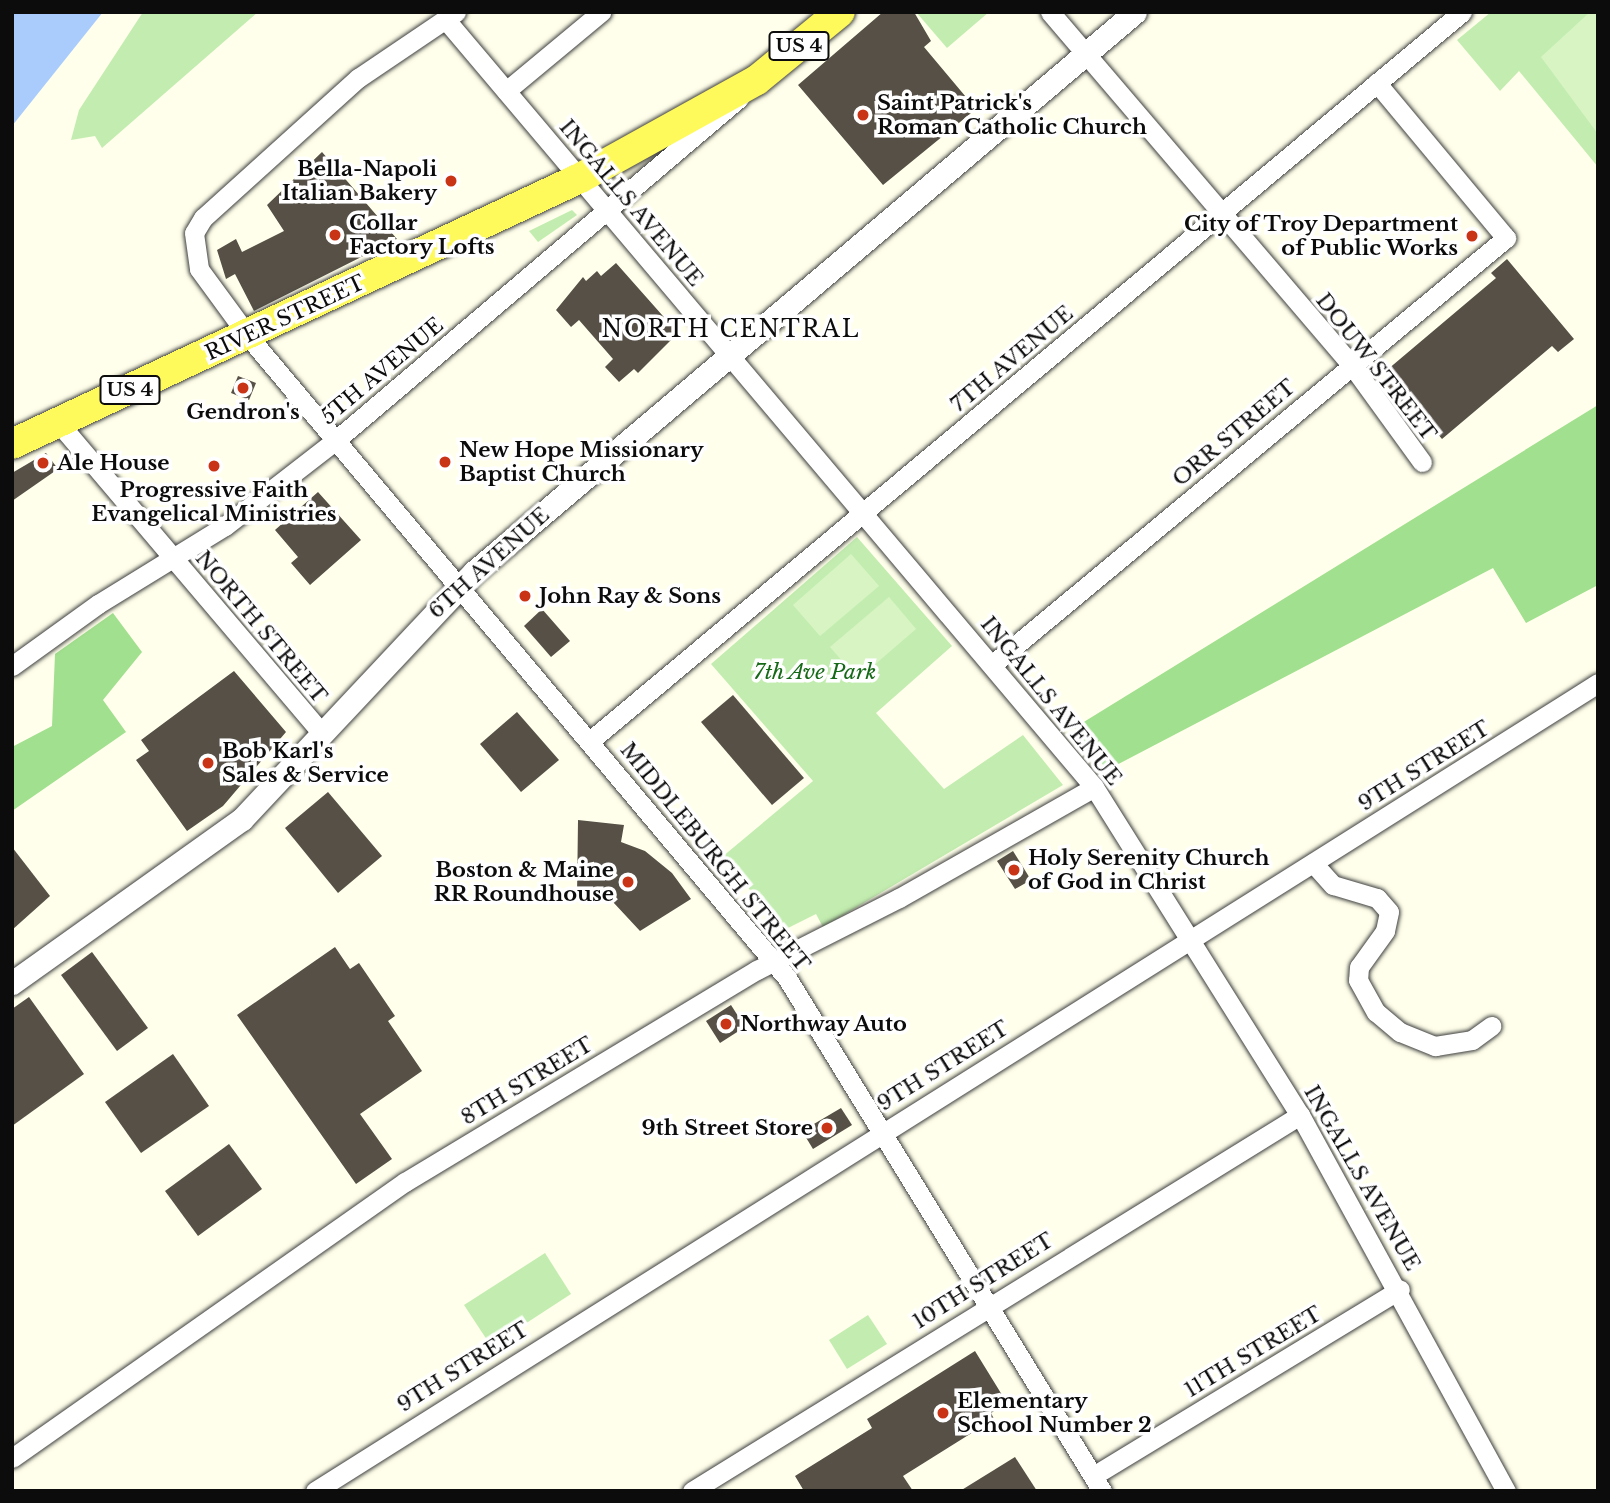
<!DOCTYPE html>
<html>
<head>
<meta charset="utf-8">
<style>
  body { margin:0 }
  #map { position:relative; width:1610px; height:1503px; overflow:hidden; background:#ffffeb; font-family:"Libre Baskerville",serif }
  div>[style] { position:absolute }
  .green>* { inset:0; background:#c3edb0 }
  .forest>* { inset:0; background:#a1e08e }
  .pitch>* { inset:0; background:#d8f4c3 }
  .plaza>* { inset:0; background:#efeed9 }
  .water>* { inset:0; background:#a9ccfc }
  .building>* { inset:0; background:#565047 }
  .roads { filter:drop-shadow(0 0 2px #3f3f3f) drop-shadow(0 0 2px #3f3f3f) }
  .minor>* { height:19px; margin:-9.5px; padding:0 9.5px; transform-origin:9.5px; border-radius:9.5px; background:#fff }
  .tertiary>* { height:23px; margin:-11.5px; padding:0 11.5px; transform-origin:11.5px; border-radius:11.5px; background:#fff }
  .primary>* { height:30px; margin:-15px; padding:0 15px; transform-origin:15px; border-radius:15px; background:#fffa5b }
  .dots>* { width:19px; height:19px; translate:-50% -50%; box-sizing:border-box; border:4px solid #fff; border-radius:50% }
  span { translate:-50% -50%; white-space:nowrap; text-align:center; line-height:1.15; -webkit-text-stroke:7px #fff; paint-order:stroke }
  .shield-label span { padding:2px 5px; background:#fff; border:2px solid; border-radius:5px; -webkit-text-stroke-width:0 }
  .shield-label { font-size:19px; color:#0c0c0c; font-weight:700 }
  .poi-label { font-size:21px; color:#0c0c0c; font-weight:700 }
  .left { translate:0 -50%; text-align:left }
  .right { translate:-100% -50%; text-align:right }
  .street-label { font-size:21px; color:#0c0c0c }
  .park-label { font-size:21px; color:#166917; font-style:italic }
  .neighbourhood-label { font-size:23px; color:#0c0c0c; letter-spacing:2px }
  .frame { position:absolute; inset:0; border:14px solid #0c0c0c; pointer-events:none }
</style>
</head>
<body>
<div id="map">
  <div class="green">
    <i style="clip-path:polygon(143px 12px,258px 12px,102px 148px,95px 136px,71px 140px,79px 110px)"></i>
    <i style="clip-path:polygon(916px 12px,989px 12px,947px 48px)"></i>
    <i style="clip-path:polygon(1491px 12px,1598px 12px,1598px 167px,1519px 71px,1500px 91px,1457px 40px)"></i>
    <i style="clip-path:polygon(572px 210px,577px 215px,538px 242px,529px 231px)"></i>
    <i style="clip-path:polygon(857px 537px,952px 646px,876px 713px,944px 789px,1023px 735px,1063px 785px,823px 927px,816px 914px,784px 930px,722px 857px,813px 781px,711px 664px)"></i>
    <i style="clip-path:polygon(545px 1253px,571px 1294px,491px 1346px,464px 1305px)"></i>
    <i style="clip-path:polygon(868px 1315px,887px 1344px,847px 1369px,829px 1340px)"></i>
  </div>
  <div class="forest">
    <i style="clip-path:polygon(1598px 405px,1598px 585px,1526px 623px,1493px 568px,1107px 770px,1074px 728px)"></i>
    <i style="clip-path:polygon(113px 613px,142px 652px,103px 700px,126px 732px,12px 811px,12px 747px,52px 726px,55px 654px)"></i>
  </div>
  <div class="pitch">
    <i style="clip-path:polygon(1590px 12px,1598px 12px,1598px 134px,1541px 57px)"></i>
    <i style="clip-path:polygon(851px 554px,879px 586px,820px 636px,793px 605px)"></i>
    <i style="clip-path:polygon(889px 597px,916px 629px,858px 679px,830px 647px)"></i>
  </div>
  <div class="plaza">
    <i style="clip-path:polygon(682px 137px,617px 195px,604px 179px)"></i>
  </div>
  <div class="water">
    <i style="clip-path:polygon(12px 12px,103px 12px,12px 126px)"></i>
  </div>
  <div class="building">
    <i style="clip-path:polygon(883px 12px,914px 12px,931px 41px,924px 47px,976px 109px,883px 185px,798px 85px)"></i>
    <i style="clip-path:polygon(322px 152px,397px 239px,254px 311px,235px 274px,226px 279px,217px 250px,236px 239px,242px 252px,284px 231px,267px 205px)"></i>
    <i style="clip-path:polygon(1507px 259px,1574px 339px,1558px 352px,1552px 346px,1442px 439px,1409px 400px,1403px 405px,1382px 381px,1390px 374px,1387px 370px,1496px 278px,1491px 273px)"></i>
    <i style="clip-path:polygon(616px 263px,678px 333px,638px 373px,634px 369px,619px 382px,605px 367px,613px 359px,579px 320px,571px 327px,556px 310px,583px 277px,586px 281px,597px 271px,601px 276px)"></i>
    <i style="clip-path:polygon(238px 376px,256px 383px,249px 400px,231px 393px)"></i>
    <i style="clip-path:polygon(46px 453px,58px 469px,12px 501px,12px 473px)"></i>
    <i style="clip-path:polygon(318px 492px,361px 540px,310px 585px,291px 563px,298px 557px,275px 530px)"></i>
    <i style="clip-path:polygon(542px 609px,570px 641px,551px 657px,524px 626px)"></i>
    <i style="clip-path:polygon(234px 671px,286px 732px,223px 806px,187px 831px,136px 760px,149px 751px,141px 740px)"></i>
    <i style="clip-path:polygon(733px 695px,804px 778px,772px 805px,701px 722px)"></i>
    <i style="clip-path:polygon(517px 712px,559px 760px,521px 792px,480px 744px)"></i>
    <i style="clip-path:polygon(328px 792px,382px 856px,338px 893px,285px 828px)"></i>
    <i style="clip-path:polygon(578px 820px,624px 825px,621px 842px,645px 851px,672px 873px,691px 899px,640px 931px,613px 902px,577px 896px)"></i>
    <i style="clip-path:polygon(12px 847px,50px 896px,12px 930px)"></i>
    <i style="clip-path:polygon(1013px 851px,1031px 880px,1015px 889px,997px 861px)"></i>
    <i style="clip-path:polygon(335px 947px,350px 969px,359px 963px,395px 1016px,388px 1021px,422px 1071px,360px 1114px,392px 1159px,356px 1184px,237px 1015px)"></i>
    <i style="clip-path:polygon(92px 952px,148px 1028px,117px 1051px,61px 975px)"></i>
    <i style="clip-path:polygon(29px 997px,84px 1074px,12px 1126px,12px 1009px)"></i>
    <i style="clip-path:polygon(731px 1005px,745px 1027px,720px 1043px,706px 1021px)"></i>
    <i style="clip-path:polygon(173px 1054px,209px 1106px,141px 1153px,105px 1102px)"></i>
    <i style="clip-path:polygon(841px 1108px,852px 1125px,813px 1149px,802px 1131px)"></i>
    <i style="clip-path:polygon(229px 1144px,262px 1189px,198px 1236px,165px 1191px)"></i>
    <i style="clip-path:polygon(975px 1351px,1007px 1403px,991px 1413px,994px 1419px,903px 1476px,913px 1491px,804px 1491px,795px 1476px,872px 1428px,867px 1419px)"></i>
    <i style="clip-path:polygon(1015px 1457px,1037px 1491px,960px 1491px)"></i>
  </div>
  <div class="roads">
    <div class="minor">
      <i style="left:456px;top:12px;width:118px;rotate:146deg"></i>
      <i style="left:358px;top:78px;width:209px;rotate:137.9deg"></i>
      <i style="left:203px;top:218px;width:17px;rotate:121deg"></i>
      <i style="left:194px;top:233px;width:36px;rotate:82deg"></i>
      <i style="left:199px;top:269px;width:83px;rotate:53.8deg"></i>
      <i style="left:248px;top:336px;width:838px;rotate:49.98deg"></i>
      <i style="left:787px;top:978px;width:602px;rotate:58.45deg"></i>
      <i style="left:1050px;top:12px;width:463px;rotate:49.5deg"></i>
      <i style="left:1351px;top:364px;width:121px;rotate:54.1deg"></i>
      <i style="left:446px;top:20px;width:1004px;rotate:49.81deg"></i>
      <i style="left:1094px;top:787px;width:387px;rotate:57.9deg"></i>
      <i style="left:1300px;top:1115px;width:429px;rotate:61.3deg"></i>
      <i style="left:506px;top:91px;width:124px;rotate:-39.7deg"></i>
      <i style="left:57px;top:421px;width:409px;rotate:49.7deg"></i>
      <i style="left:993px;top:664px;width:667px;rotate:-39.71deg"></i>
      <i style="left:1506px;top:238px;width:202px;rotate:-129.8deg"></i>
      <i style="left:12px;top:666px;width:106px;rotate:-35.8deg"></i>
      <i style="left:98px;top:604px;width:149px;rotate:-31.6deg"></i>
      <i style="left:225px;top:526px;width:140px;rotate:-37.8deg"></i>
      <i style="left:336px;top:440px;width:529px;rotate:-40.32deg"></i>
      <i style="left:591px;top:740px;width:1135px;rotate:-39.89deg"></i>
      <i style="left:1313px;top:863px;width:30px;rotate:48deg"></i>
      <i style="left:1333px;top:885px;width:46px;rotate:16.5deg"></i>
      <i style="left:1377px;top:898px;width:18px;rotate:49deg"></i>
      <i style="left:1389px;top:912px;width:19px;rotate:102deg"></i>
      <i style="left:1385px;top:931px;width:44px;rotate:125.8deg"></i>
      <i style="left:1359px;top:967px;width:13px;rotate:94deg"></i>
      <i style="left:1358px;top:980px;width:37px;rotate:61deg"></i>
      <i style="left:1376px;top:1012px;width:31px;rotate:40deg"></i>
      <i style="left:1400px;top:1032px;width:38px;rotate:22deg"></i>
      <i style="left:1435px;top:1046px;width:37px;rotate:-9deg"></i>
      <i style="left:1472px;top:1040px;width:24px;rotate:-36deg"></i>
      <i style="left:12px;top:1458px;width:480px;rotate:-35.1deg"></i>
      <i style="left:405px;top:1182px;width:411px;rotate:-31.1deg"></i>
      <i style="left:757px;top:970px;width:159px;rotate:-26.9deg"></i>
      <i style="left:899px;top:898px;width:224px;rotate:-29.6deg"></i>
      <i style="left:1093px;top:1476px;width:359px;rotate:-31.3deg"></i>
      <i style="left:315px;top:1491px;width:1516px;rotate:-32.2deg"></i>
      <i style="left:692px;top:1491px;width:715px;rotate:-31.73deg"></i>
    </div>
    <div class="tertiary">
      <i style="left:12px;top:983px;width:282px;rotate:-35.5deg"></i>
      <i style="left:242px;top:819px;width:339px;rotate:-46.8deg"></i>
      <i style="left:474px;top:572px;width:866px;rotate:-40.27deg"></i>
    </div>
    <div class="primary">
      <i style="left:12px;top:444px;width:627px;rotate:-25.09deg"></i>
      <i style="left:580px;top:178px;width:202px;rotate:-29deg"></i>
      <i style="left:757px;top:80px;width:107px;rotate:-39.3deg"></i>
    </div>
  </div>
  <div class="dots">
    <i style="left:863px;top:115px;background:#c93416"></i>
    <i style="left:451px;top:181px;background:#c93416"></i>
    <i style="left:335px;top:235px;background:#c93416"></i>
    <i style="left:1472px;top:236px;background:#c93416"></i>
    <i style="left:243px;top:388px;background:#c93416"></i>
    <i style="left:445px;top:462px;background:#c93416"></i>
    <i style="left:43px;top:463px;background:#c93416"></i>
    <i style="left:214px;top:466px;background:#c93416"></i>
    <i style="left:525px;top:596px;background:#c93416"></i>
    <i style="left:208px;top:763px;background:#c93416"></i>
    <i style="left:1014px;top:870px;background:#c93416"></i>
    <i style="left:628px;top:882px;background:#c93416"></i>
    <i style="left:726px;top:1024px;background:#c93416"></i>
    <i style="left:827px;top:1128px;background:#c93416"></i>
    <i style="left:943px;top:1413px;background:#c93416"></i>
  </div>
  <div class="shield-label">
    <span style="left:799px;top:46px">US 4</span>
    <span style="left:130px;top:390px">US 4</span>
  </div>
  <div class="poi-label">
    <span class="left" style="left:877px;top:115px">Saint Patrick's<br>Roman Catholic Church</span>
    <span class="right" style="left:437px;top:181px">Bella-Napoli<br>Italian Bakery</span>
    <span class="left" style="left:349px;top:235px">Collar<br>Factory Lofts</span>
    <span class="right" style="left:1458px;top:236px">City of Troy Department<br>of Public Works</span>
    <span style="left:243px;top:412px">Gendron's</span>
    <span class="left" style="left:459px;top:462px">New Hope Missionary<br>Baptist Church</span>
    <span class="left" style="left:57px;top:463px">Ale House</span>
    <span style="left:214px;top:502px">Progressive Faith<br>Evangelical Ministries</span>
    <span class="left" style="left:539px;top:596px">John Ray &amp; Sons</span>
    <span class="left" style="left:222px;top:763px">Bob Karl's<br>Sales &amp; Service</span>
    <span class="left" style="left:1028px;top:870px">Holy Serenity Church<br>of God in Christ</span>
    <span class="right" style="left:614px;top:882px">Boston &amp; Maine<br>RR Roundhouse</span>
    <span class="left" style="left:740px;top:1024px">Northway Auto</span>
    <span class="right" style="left:813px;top:1128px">9th Street Store</span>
    <span class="left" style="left:957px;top:1413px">Elementary<br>School Number 2</span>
  </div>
  <div class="street-label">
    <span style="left:631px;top:203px;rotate:50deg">INGALLS AVENUE</span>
    <span style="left:285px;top:318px;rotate:-25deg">RIVER STREET</span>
    <span style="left:1012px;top:359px;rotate:-40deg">7TH AVENUE</span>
    <span style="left:1376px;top:367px;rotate:52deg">DOUW STREET</span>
    <span style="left:382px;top:371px;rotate:-40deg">5TH AVENUE</span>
    <span style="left:1234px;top:433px;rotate:-40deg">ORR STREET</span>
    <span style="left:489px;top:563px;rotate:-42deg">6TH AVENUE</span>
    <span style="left:261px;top:627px;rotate:50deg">NORTH STREET</span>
    <span style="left:1051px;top:701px;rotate:51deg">INGALLS AVENUE</span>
    <span style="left:1424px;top:766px;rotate:-32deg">9TH STREET</span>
    <span style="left:715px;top:857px;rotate:51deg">MIDDLEBURGH STREET</span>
    <span style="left:943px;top:1066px;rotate:-32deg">9TH STREET</span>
    <span style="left:527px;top:1081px;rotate:-31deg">8TH STREET</span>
    <span style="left:1362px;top:1178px;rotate:60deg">INGALLS AVENUE</span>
    <span style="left:983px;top:1281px;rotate:-32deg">10TH STREET</span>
    <span style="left:1253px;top:1352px;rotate:-31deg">11TH STREET</span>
    <span style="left:463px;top:1367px;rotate:-32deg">9TH STREET</span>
  </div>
  <div class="park-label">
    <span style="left:815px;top:672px">7th Ave Park</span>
  </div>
  <div class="neighbourhood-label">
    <span style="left:731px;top:329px">NORTH CENTRAL</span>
  </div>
  <div class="frame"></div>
</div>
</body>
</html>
